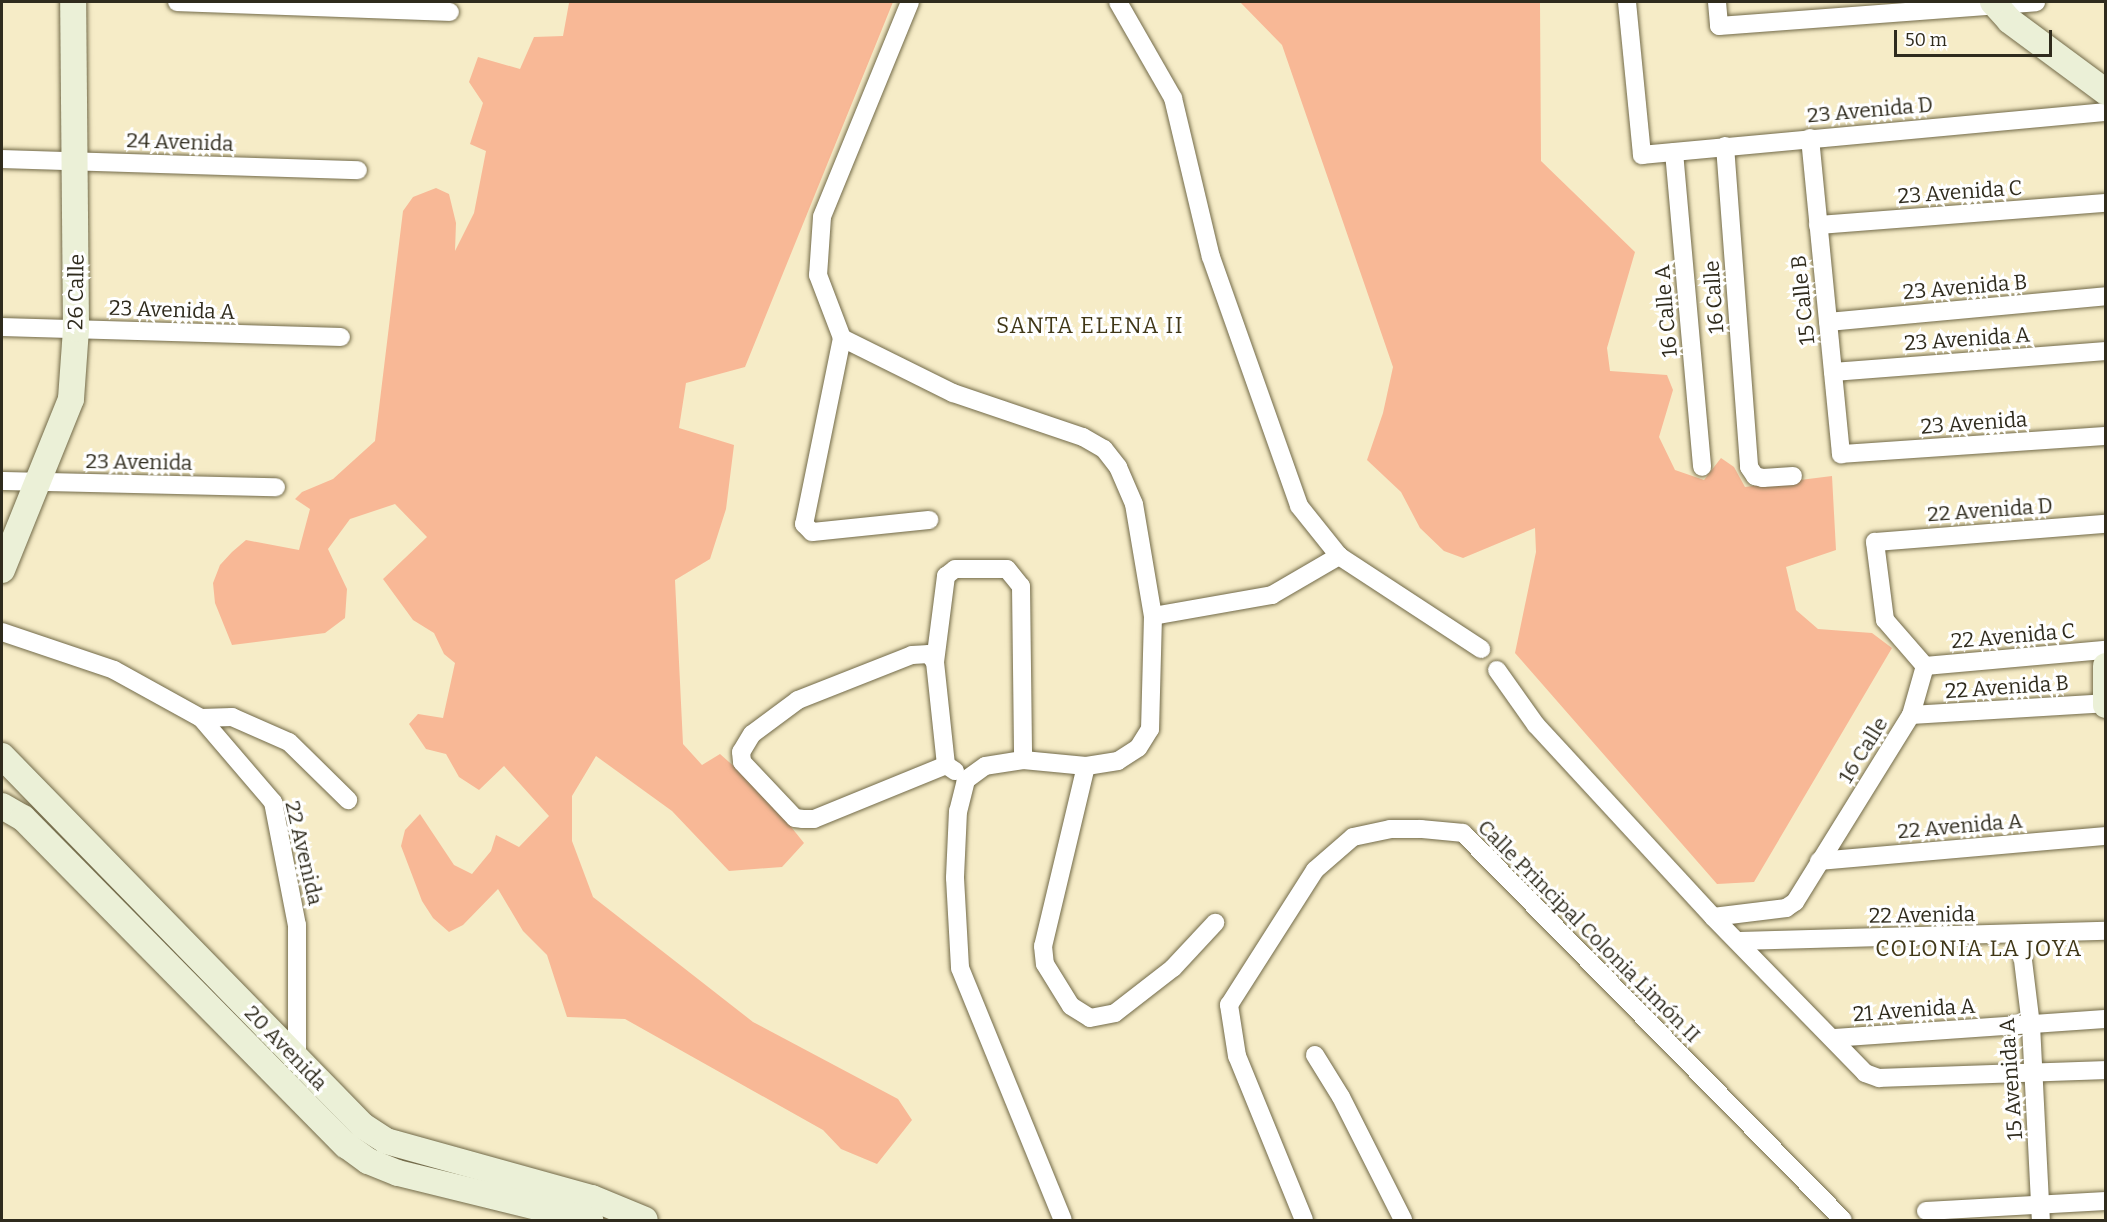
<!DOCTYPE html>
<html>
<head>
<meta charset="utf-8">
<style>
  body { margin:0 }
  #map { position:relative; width:2107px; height:1222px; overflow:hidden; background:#f6ecc7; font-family:Bitter,serif }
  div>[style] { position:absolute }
  .green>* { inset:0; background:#f8b896 }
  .roads { filter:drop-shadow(0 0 2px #726a49) drop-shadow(0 0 2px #726a49) }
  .street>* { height:18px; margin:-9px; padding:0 9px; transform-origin:9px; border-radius:9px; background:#fff }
  .secondary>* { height:26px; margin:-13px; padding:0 13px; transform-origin:13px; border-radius:13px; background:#ebf0d7 }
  span { translate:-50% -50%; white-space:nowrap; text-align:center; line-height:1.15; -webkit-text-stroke:6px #fff; paint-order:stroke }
  .street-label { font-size:21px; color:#2f2b1d }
  .neighbourhood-label { font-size:22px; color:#403717; letter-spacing:1.5px }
  .frame { position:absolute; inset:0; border:3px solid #2f2b1d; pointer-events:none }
  .scale { position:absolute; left:1894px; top:30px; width:158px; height:27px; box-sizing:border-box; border:3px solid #2f2b1d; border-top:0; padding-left:8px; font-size:18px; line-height:21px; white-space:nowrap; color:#2f2b1d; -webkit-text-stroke:4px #fff; paint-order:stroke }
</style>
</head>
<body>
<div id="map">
  <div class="green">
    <i style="clip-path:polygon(540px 2px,893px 2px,745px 367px,686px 383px,679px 428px,734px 445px,726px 509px,710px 559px,675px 580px,683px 744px,702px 765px,720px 754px,763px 792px,804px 843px,782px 867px,729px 871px,672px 811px,596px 756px,572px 796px,572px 841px,593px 897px,753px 1022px,898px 1099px,912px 1120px,877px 1164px,841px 1149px,823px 1130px,625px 1019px,567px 1017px,547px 955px,523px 931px,498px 889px,463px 925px,449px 932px,433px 918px,422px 901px,401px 846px,405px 830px,420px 814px,454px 865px,472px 874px,491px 851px,496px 835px,519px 847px,549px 816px,504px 766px,479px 790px,459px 777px,446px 754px,426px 749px,409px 724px,418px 714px,443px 718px,455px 663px,444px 654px,434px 633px,413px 620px,383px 579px,427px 537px,395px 504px,350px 519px,328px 549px,347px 589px,345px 618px,325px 633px,232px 645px,215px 603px,213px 583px,220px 565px,232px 552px,246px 540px,299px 550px,310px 509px,295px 499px,302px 492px,333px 479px,375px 441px,403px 211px,413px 197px,436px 188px,449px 194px,456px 223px,455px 251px,474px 213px,486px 151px,470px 144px,483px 103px,469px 82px,478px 57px,520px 69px,534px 37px,563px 36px,569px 3px)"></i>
    <i style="clip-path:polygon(1240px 2px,1540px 2px,1541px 161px,1635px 252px,1607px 348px,1610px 371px,1667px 375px,1673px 390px,1659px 437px,1675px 470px,1704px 480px,1721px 458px,1734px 467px,1745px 487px,1832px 476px,1836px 550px,1786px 567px,1796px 610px,1818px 629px,1872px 633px,1892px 648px,1754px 882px,1717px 884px,1515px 653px,1536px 552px,1535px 528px,1463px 558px,1444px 551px,1420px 528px,1401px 492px,1367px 460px,1383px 413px,1393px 367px,1282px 45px)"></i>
  </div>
  <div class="roads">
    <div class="street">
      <i style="left:177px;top:2px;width:273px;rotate:2.1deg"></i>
      <i style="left:910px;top:2px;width:232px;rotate:112.3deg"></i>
      <i style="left:822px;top:217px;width:58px;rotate:93.9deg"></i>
      <i style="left:818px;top:275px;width:67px;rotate:69.1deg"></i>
      <i style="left:842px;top:338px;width:190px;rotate:101.5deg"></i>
      <i style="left:804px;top:524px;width:11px;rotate:45deg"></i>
      <i style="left:812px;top:532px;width:118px;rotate:-5.9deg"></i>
      <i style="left:1118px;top:2px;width:111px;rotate:60.2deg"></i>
      <i style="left:1173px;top:98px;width:163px;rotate:76.6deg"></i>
      <i style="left:1211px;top:257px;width:264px;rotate:70.5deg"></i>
      <i style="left:1299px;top:506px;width:64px;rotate:51.3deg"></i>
      <i style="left:1339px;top:556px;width:170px;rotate:33.2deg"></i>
      <i style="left:1627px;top:2px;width:154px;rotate:84.4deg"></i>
      <i style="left:1642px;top:155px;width:466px;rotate:-5.3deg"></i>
      <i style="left:1717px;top:2px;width:24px;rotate:85deg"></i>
      <i style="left:1719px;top:26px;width:318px;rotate:-4.3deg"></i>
      <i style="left:1810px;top:138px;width:318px;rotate:84.4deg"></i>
      <i style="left:1841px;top:454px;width:266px;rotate:-3.9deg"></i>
      <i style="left:1725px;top:146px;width:322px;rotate:85.7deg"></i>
      <i style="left:1749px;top:467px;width:11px;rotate:56deg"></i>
      <i style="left:1755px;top:476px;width:8px;rotate:14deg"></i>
      <i style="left:1763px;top:478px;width:30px;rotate:-4deg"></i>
      <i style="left:1674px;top:152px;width:316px;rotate:84.9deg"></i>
      <i style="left:2px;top:159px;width:356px;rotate:1.8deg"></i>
      <i style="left:1818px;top:225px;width:289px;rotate:-4.4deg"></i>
      <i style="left:1828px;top:322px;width:279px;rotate:-5.3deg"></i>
      <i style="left:2px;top:327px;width:339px;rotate:1.7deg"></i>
      <i style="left:842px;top:338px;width:124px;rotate:26.4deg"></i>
      <i style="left:953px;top:393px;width:137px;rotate:18.7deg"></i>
      <i style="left:1083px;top:437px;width:24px;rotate:30deg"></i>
      <i style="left:1104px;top:449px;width:23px;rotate:52deg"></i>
      <i style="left:1118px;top:467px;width:40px;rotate:66.6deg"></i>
      <i style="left:1134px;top:504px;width:114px;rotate:80.4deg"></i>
      <i style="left:1153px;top:616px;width:113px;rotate:91.5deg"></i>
      <i style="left:1150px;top:729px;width:22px;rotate:122deg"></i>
      <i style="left:1138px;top:748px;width:24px;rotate:147deg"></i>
      <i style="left:1118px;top:761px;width:32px;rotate:171deg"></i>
      <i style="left:1086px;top:766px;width:63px;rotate:-174.6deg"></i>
      <i style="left:1023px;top:760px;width:38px;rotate:171deg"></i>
      <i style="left:985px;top:766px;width:24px;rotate:144deg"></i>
      <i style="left:966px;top:780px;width:32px;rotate:104deg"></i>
      <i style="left:958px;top:811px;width:67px;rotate:92.6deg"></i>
      <i style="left:955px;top:878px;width:90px;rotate:86.8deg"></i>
      <i style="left:960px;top:968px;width:272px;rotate:67.8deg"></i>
      <i style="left:1833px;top:372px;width:274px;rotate:-4.4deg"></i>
      <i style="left:2px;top:481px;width:274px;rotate:1.3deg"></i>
      <i style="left:1153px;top:616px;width:121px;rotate:-10deg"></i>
      <i style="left:1272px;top:595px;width:78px;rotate:-30.2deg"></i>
      <i style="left:2px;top:632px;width:118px;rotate:18.7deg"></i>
      <i style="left:114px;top:670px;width:99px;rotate:28.9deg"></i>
      <i style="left:201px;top:718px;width:111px;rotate:49.4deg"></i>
      <i style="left:273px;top:802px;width:125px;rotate:79deg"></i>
      <i style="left:297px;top:925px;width:135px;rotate:90deg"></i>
      <i style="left:935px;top:662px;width:10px;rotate:-127deg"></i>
      <i style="left:929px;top:654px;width:17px;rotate:177deg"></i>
      <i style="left:912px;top:655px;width:123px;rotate:158.5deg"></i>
      <i style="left:798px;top:700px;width:57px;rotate:143.5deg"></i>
      <i style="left:752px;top:734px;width:21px;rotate:121deg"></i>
      <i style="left:741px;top:752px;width:10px;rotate:84deg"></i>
      <i style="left:742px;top:762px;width:77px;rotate:46.6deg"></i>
      <i style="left:795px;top:818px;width:8px;rotate:7deg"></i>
      <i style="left:803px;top:819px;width:11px"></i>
      <i style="left:814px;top:819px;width:143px;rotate:-22.2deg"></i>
      <i style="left:1925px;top:666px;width:182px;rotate:-5.1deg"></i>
      <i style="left:1497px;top:670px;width:67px;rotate:54.7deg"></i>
      <i style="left:1536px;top:725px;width:261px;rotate:47.3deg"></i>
      <i style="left:1713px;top:917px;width:218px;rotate:45.7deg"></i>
      <i style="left:1865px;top:1073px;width:15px;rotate:20deg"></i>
      <i style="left:1879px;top:1078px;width:227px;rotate:-2deg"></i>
      <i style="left:1911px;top:715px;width:194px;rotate:-3.5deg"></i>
      <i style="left:201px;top:718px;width:31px;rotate:-2deg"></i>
      <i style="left:232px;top:717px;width:62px;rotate:23.7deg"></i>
      <i style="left:289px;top:742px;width:83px;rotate:44.5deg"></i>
      <i style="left:1086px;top:766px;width:185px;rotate:103.4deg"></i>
      <i style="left:1043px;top:946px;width:18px;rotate:84deg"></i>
      <i style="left:1045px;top:964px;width:49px;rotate:58.2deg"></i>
      <i style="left:1071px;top:1006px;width:22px;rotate:32deg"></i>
      <i style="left:1090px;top:1018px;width:25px;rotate:-11deg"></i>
      <i style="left:1115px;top:1013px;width:73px;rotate:-37.8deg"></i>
      <i style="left:1173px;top:968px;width:62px;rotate:-47deg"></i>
      <i style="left:955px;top:771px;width:11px;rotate:-146deg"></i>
      <i style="left:946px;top:765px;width:104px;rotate:-96.1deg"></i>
      <i style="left:935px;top:662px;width:87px;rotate:-82.7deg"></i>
      <i style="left:946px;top:576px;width:11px;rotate:-38deg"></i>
      <i style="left:955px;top:569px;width:52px"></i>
      <i style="left:1007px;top:569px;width:22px;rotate:51deg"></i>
      <i style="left:1021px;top:586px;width:174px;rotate:89.3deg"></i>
      <i style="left:1819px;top:861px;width:288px;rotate:-5deg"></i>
      <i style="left:1713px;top:917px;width:74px;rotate:-7deg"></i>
      <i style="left:1786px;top:908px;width:11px;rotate:-34deg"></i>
      <i style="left:1795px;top:902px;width:220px;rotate:-58.2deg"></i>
      <i style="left:1911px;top:715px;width:51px;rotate:-74.1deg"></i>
      <i style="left:1925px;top:666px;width:61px;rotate:-131deg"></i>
      <i style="left:1885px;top:620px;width:79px;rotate:-97.3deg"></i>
      <i style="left:1875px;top:542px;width:232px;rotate:-4.5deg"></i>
      <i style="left:2020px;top:936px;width:90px;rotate:83deg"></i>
      <i style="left:2031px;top:1025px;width:195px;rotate:87.1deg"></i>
      <i style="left:1739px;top:941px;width:367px;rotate:-1.6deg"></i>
      <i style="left:1833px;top:1038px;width:274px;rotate:-4deg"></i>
      <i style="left:1315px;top:1055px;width:49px;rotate:58.2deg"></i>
      <i style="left:1341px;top:1097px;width:138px;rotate:63.2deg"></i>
      <i style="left:1926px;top:1211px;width:180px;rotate:-3.2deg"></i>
      <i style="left:1304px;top:1220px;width:177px;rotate:-112.2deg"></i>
      <i style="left:1237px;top:1056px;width:52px;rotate:-98.9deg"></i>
      <i style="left:1229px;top:1005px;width:160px;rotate:-57.5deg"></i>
      <i style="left:1315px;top:870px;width:50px;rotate:-41deg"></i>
      <i style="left:1353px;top:837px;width:38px;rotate:-12deg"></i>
      <i style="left:1390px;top:829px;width:31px"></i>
      <i style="left:1421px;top:829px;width:42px;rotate:5.4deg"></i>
      <i style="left:1463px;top:833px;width:542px;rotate:45.52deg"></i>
    </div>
    <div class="secondary">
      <i style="left:1993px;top:2px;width:25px;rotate:48deg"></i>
      <i style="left:2010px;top:21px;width:119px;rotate:36.5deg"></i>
      <i style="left:2px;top:570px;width:184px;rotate:-68deg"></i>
      <i style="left:71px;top:399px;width:70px;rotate:-85.9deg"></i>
      <i style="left:76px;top:329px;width:327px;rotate:-90.5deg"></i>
      <i style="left:2106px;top:666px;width:39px;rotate:90deg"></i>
      <i style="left:2px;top:756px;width:517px;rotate:45.71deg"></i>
      <i style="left:363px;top:1126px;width:27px;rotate:33deg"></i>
      <i style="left:386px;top:1141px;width:214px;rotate:15.5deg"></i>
      <i style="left:592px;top:1198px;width:57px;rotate:22.5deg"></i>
      <i style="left:2px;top:806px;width:24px;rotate:30deg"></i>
      <i style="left:23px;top:818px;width:460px;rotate:45.4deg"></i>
      <i style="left:346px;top:1145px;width:27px;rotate:36deg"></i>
      <i style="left:368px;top:1161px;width:32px;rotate:22deg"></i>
      <i style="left:398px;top:1173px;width:198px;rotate:13.8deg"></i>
    </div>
  </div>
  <div class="street-label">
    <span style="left:1870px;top:110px;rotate:-5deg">23 Avenida D</span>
    <span style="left:180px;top:142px;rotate:2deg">24 Avenida</span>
    <span style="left:1960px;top:192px;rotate:-4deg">23 Avenida C</span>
    <span style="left:1965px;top:287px;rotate:-5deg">23 Avenida B</span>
    <span style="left:76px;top:292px;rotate:-89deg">26 Calle</span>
    <span style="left:1714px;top:297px;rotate:-94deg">16 Calle</span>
    <span style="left:1803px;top:300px;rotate:-96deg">15 Calle B</span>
    <span style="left:172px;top:310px;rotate:2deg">23 Avenida A</span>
    <span style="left:1666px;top:311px;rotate:-95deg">16 Calle A</span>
    <span style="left:1967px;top:339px;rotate:-4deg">23 Avenida A</span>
    <span style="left:1974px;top:423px;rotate:-4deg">23 Avenida</span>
    <span style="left:139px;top:462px;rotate:1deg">23 Avenida</span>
    <span style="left:1990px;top:510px;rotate:-4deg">22 Avenida D</span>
    <span style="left:2013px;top:636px;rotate:-5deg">22 Avenida C</span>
    <span style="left:2007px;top:687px;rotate:-4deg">22 Avenida B</span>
    <span style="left:1863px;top:750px;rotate:-58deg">16 Calle</span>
    <span style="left:1960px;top:826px;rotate:-5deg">22 Avenida A</span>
    <span style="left:304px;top:853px;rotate:77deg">22 Avenida</span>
    <span style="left:1922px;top:915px;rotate:-1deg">22 Avenida</span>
    <span style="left:1589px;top:931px;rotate:45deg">Calle Principal Colonia Limón II</span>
    <span style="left:1914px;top:1010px;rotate:-4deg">21 Avenida A</span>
    <span style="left:286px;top:1048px;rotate:46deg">20 Avenida</span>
    <span style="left:2011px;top:1079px;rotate:-94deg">15 Avenida A</span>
  </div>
  <div class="neighbourhood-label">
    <span style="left:1090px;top:326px">SANTA ELENA II</span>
    <span style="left:1979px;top:949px">COLONIA LA JOYA</span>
  </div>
  <div class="frame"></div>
  <div class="scale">50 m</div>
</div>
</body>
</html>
